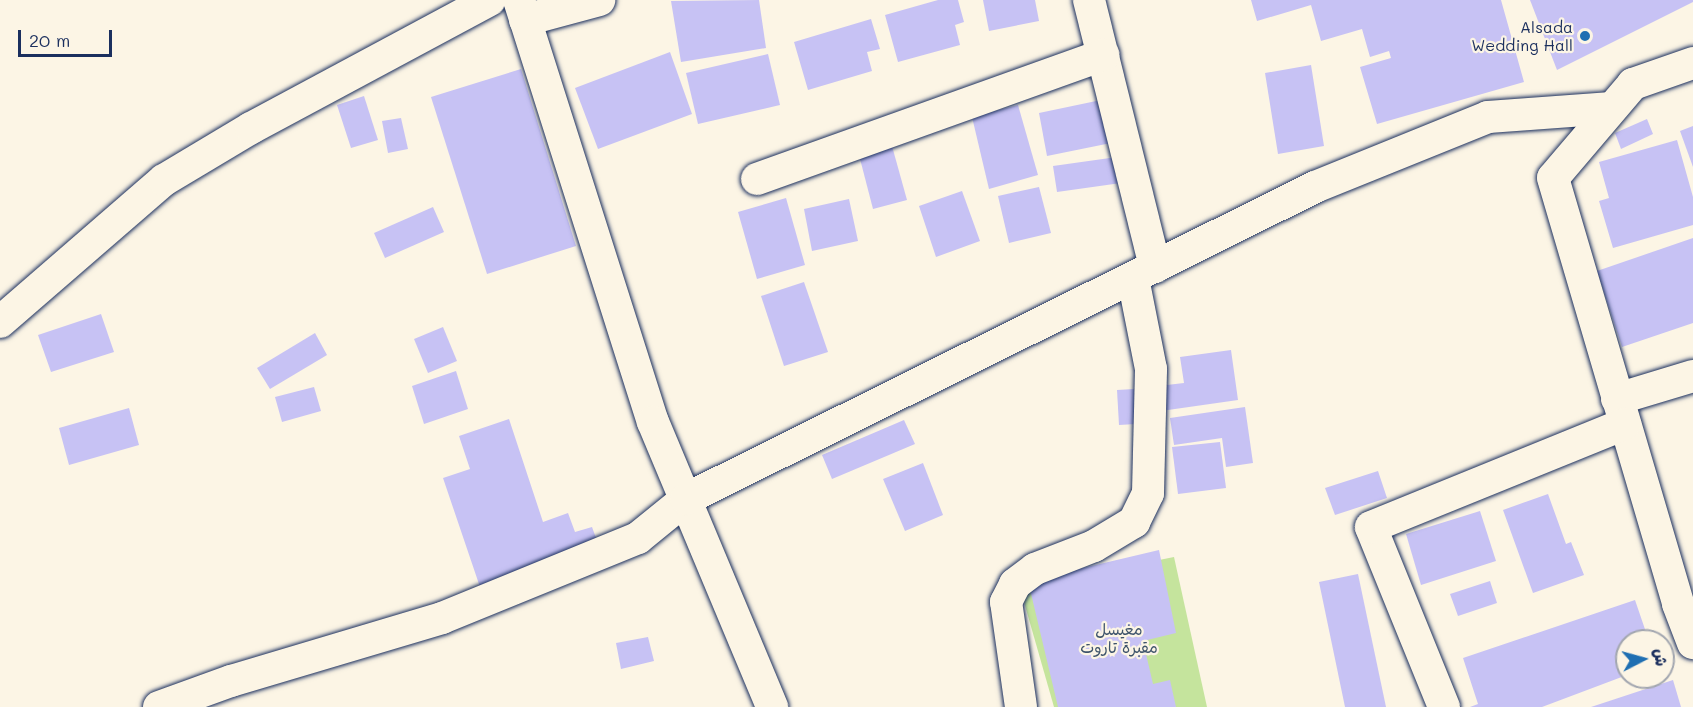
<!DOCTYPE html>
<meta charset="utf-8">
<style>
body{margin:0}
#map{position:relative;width:1693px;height:707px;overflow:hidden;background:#fcf5e5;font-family:Mali,"Playpen Sans Arabic",sans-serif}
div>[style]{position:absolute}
.green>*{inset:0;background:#c5e49d}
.building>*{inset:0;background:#c7c2f4}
.roads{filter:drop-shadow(0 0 2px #1b2f5e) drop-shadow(0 0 2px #1b2f5e)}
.street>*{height:32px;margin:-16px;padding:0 16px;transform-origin:16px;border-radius:16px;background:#fcf5e5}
.dots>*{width:16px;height:16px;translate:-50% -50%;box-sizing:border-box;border:3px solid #fcf5e5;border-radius:50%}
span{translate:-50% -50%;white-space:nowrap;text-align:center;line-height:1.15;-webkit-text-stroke:4.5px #fcf5e5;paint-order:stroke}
.poi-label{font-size:16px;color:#1b2f5e}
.right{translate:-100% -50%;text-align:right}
.park-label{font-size:16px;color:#3d536b}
.north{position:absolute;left:1615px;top:629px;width:60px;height:60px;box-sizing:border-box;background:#fcf5e5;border:2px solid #a2a6af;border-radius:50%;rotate:84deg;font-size:16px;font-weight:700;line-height:24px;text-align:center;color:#1b2f5e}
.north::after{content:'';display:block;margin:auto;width:21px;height:27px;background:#1f6fb2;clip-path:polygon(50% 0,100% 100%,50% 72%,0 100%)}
.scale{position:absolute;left:18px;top:30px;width:94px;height:27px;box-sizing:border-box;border:3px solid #1b2f5e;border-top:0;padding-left:8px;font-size:18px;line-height:21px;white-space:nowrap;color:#1b2f5e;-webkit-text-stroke:4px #fcf5e5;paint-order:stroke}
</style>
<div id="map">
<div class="green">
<div style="clip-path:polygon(1174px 557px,1207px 707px,1054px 707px,1020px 588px)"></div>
</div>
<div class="building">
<div style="clip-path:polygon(759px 0,766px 48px,681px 62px,671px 1px)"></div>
<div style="clip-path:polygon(938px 0,958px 0,964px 22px,955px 25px,960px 45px,898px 62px,885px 15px)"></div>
<div style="clip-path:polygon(983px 0,1035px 0,1039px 21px,989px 31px)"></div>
<div style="clip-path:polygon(1251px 0,1501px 0,1524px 82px,1377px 124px,1360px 67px,1391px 58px,1389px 51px,1370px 57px,1362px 29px,1321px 41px,1311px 5px,1257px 21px)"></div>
<div style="clip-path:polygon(1530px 0,1693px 0,1693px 2px,1557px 70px)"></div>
<div style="clip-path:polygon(871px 19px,880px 49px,867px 52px,872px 71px,808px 90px,794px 42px)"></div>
<div style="clip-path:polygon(670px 52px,692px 114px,598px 149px,575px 88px)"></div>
<div style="clip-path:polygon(768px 54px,780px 105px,698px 124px,686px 73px)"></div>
<div style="clip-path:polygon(1311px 65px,1324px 146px,1278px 154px,1265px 73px)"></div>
<div style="clip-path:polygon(521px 69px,576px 246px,487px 274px,431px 97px)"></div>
<div style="clip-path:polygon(364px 96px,378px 140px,351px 148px,337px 105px)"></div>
<div style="clip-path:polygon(1101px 100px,1111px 143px,1047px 156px,1039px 113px)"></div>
<div style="clip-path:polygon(1018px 105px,1038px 175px,989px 189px,972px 117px)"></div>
<div style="clip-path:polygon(401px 118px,408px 149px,388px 153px,382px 121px)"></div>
<div style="clip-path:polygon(1647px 119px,1653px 134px,1621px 149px,1615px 133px)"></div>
<div style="clip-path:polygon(1693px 126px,1693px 167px,1680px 131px)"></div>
<div style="clip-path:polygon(1677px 140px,1693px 197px,1693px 225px,1613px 248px,1599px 201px,1609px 198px,1599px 162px)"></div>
<div style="clip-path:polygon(892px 146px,907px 200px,873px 209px,859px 155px)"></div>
<div style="clip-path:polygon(1117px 157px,1121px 183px,1057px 192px,1053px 166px)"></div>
<div style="clip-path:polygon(1039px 187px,1051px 233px,1009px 243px,998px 196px)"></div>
<div style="clip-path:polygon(962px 191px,980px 241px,936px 257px,919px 206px)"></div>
<div style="clip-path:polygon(786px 198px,805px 265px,757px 279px,738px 212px)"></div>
<div style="clip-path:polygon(849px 199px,858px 241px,812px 251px,804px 209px)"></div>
<div style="clip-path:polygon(433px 207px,444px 232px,385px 258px,374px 233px)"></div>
<div style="clip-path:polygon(1693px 238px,1693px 323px,1622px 347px,1597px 271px)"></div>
<div style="clip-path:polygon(804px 282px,828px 352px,784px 366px,761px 296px)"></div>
<div style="clip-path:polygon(101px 314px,114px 352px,51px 372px,38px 335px)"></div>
<div style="clip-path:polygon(443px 327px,457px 361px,428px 373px,414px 339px)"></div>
<div style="clip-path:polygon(315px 333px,327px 355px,270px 389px,257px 368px)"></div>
<div style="clip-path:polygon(1231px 350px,1238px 400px,1161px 411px,1158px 386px,1184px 383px,1180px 357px)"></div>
<div style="clip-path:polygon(456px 371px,468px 409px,424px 424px,412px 386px)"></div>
<div style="clip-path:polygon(314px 387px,321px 411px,282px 422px,275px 397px)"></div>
<div style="clip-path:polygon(1134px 389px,1136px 424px,1119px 425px,1117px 390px)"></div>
<div style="clip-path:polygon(1245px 407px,1253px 463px,1226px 467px,1222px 438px,1174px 445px,1170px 418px)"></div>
<div style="clip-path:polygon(129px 408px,139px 445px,69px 465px,59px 428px)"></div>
<div style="clip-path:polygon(509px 419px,543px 522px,568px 513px,575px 532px,592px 527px,600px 549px,481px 590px,443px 478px,470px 469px,459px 436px)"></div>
<div style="clip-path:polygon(904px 420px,915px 444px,832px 479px,822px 455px)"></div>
<div style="clip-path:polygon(1220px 442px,1226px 488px,1178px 494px,1172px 447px)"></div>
<div style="clip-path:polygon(923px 463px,943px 515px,905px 531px,883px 479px)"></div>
<div style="clip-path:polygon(1378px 471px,1387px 498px,1335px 515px,1325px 488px)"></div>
<div style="clip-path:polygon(1548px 494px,1566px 544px,1571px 542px,1584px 575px,1533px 593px,1503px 510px)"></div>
<div style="clip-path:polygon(1480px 511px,1496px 561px,1421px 585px,1406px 534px)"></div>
<div style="clip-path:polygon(1159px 550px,1176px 633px,1143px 641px,1153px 684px,1170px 680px,1176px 707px,1058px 707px,1028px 581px)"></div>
<div style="clip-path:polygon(1358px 574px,1386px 707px,1345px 707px,1319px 582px)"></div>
<div style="clip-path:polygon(1490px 581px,1497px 603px,1458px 616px,1450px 594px)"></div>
<div style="clip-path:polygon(1635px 600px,1649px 641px,1627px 641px,1627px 675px,1542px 707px,1470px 707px,1478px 704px,1463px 658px)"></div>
<div style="clip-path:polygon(648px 637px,654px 661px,621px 669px,616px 643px)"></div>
<div style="clip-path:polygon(1673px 680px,1681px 707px,1591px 707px)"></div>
</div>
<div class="roads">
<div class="street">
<div style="left:519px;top:0;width:443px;rotate:72.4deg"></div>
<div style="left:653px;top:422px;width:309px;rotate:67.3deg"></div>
<div style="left:1089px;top:0;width:275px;rotate:76.1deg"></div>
<div style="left:525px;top:20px;width:77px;rotate:-15.1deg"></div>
<div style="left:1693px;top:63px;width:64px;rotate:160.7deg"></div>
<div style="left:1633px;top:84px;width:123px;rotate:130.4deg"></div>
<div style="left:1553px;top:178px;width:444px;rotate:73.6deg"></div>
<div style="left:1678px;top:604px;width:42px;rotate:69deg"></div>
<div style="left:757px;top:179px;width:368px;rotate:-19.7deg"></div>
<div style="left:0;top:322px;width:217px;rotate:-40.9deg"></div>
<div style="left:164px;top:180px;width:101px;rotate:-30.9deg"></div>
<div style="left:251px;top:128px;width:271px;rotate:-28.2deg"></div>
<div style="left:1617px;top:399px;width:79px;rotate:-16.8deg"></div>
<div style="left:159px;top:707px;width:77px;rotate:-19.9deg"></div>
<div style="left:231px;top:681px;width:220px;rotate:-16.6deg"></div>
<div style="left:442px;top:618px;width:212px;rotate:-22.2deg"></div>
<div style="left:638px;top:538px;width:62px;rotate:-39.1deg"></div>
<div style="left:686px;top:499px;width:702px;rotate:-26.38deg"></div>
<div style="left:1315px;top:187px;width:187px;rotate:-22deg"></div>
<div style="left:1488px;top:117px;width:124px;rotate:-4.2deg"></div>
<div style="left:1021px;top:707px;width:106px;rotate:-98.1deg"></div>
<div style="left:1006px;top:602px;width:20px;rotate:-63deg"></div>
<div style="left:1015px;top:584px;width:25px;rotate:-37deg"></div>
<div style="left:1035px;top:569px;width:63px;rotate:-21.3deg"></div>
<div style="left:1094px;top:546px;width:47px;rotate:-31deg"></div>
<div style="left:1134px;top:522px;width:32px;rotate:-64deg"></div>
<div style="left:1148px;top:493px;width:124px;rotate:-88.6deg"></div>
<div style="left:1151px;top:369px;width:93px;rotate:-101.2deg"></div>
<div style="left:1444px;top:707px;width:194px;rotate:-112.1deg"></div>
<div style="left:1371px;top:527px;width:274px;rotate:-22.1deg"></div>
</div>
</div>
<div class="dots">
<div style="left:1585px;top:36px;background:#1f6fb2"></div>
</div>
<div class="poi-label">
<span class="right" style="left:1573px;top:36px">Alsada<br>Wedding Hall</span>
</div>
<div class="park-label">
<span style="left:1119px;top:638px">مغيسل<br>مقبرة تاروت</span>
</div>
<div class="north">ش</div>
<div class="scale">20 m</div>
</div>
